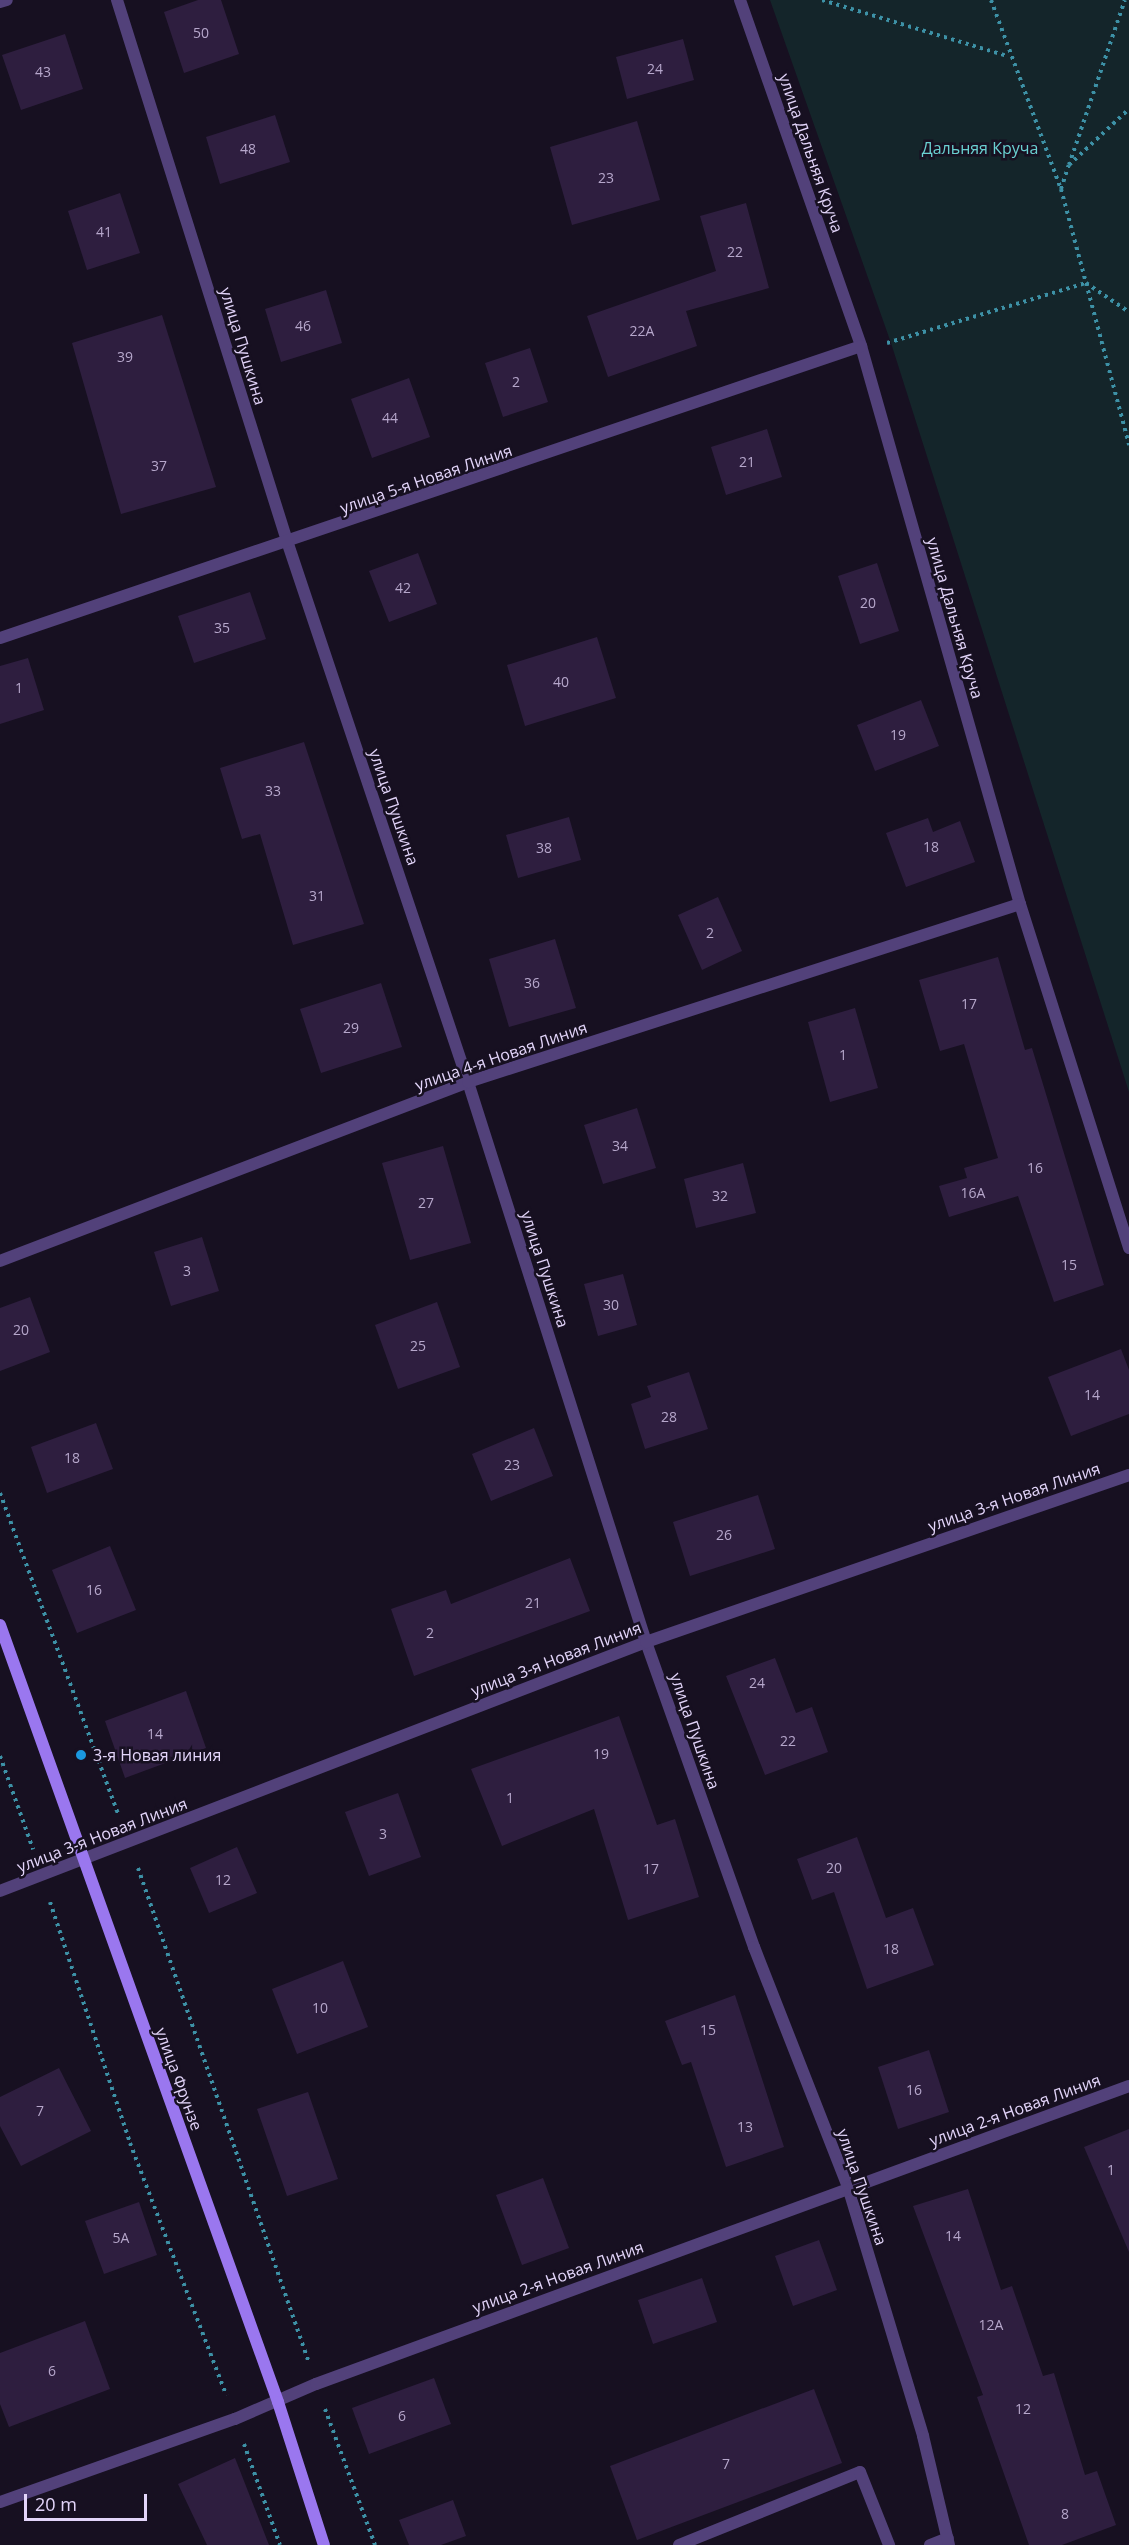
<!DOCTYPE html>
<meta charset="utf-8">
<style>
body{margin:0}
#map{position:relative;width:1129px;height:2545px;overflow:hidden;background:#171021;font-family:"Open Sans",sans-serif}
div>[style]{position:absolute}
.green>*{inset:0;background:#14252a}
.building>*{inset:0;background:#2e1e3f}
.path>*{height:4px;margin-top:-2px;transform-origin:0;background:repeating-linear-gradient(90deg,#3d91a6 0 3px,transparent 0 7.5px)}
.service>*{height:12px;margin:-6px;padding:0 6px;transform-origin:6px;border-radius:6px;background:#52417a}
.minor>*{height:12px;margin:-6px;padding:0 6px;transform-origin:6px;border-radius:6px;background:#52417a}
.secondary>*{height:12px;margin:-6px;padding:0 6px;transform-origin:6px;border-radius:6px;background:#9a77ef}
.dots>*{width:16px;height:16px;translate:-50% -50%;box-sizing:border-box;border:3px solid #171021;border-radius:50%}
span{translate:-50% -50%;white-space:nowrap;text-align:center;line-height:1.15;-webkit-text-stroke:5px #171021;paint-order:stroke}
.number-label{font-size:14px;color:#b6a7cb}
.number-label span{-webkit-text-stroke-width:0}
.park-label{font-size:16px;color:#6ad0d1}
.street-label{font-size:16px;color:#e3d5fa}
.poi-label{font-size:16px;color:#e3d5fa}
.left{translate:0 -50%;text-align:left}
.scale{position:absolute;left:24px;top:2494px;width:123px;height:27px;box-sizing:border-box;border:3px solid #e3d5fa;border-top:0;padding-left:8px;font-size:18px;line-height:21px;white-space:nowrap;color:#e3d5fa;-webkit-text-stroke:4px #171021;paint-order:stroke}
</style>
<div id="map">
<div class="green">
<div style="clip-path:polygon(770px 0,1129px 0,1129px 1092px,891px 343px)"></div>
</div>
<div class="building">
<div style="clip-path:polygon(198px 0,221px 0,239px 54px,184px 73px,164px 12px)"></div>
<div style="clip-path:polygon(65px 34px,83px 89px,21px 110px,2px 55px)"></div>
<div style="clip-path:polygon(683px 39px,694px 80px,627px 99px,616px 57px)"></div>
<div style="clip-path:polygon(275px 115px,290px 162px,220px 184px,206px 137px)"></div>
<div style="clip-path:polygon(637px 121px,660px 200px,572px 225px,550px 147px)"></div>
<div style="clip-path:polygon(120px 193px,140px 253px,87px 270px,68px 211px)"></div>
<div style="clip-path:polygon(746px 203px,769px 288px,686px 311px,697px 346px,608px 377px,587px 316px,716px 271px,700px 216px)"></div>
<div style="clip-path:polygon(326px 290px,342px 343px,281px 362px,265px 309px)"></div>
<div style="clip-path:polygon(162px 315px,216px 487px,121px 514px,72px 343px)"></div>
<div style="clip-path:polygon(530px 348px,548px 402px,503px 417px,485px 363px)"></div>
<div style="clip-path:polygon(409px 378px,430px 437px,372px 458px,351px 399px)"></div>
<div style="clip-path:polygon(767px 429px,782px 477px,726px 495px,711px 447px)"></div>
<div style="clip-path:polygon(418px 553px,437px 604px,389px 622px,369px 571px)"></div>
<div style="clip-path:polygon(877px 563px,899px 631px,860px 644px,838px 576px)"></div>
<div style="clip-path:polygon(250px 592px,266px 639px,194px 663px,178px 616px)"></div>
<div style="clip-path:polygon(597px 637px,616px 698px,525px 726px,507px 665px)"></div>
<div style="clip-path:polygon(28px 658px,44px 710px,0 724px,0 666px)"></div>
<div style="clip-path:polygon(921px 700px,939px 746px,875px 771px,857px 725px)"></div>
<div style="clip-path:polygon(304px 742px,364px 924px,293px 945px,260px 834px,242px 839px,220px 768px)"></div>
<div style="clip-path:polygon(569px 817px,581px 860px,518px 878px,506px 835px)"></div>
<div style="clip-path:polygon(928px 818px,933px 832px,960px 821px,975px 862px,906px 887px,886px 833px)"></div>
<div style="clip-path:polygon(718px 897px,742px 951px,702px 970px,678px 915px)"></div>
<div style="clip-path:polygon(555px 939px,576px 1008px,509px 1027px,489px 959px)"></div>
<div style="clip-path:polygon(998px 957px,1025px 1050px,1032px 1048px,1104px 1285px,1054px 1302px,1018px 1196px,949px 1217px,939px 1186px,967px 1178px,964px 1168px,998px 1158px,964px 1044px,940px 1051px,919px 980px)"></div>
<div style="clip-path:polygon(381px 983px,402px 1047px,321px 1073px,300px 1009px)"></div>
<div style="clip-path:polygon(855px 1008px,878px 1088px,830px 1102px,808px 1022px)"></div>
<div style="clip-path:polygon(637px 1108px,656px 1168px,603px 1184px,584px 1125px)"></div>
<div style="clip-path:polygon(443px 1146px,471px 1243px,410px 1260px,382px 1163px)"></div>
<div style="clip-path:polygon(743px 1163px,756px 1213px,696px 1228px,684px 1179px)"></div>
<div style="clip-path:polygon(202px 1237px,219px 1291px,171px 1306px,154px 1252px)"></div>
<div style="clip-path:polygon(623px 1274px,637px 1325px,598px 1336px,584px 1284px)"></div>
<div style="clip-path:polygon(30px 1297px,50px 1352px,0 1371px,0 1308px)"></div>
<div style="clip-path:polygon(437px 1302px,460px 1367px,398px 1389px,375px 1325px)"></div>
<div style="clip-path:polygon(1121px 1349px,1129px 1370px,1129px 1414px,1071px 1436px,1048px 1377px)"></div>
<div style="clip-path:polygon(689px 1372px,708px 1429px,645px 1449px,631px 1404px,651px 1397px,647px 1386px)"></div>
<div style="clip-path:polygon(96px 1423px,113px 1469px,47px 1493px,31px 1447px)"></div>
<div style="clip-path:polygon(534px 1428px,553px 1476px,491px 1501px,472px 1454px)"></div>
<div style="clip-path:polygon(758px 1495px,775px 1549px,690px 1576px,673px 1522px)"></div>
<div style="clip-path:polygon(110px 1546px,136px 1610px,77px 1633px,52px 1570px)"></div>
<div style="clip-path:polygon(570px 1558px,590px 1611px,414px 1676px,391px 1609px,446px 1590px,451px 1604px)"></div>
<div style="clip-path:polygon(775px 1658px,796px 1713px,812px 1707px,828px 1752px,765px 1775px,726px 1676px)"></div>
<div style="clip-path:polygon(186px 1691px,206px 1748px,125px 1778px,105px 1721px)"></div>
<div style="clip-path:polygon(619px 1716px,657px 1825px,675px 1819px,699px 1897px,628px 1920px,594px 1809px,502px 1846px,471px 1769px)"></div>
<div style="clip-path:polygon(398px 1793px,421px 1857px,369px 1876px,345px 1812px)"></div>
<div style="clip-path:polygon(857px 1837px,886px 1918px,913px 1908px,934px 1965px,867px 1989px,834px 1892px,812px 1900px,797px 1859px)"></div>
<div style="clip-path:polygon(237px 1847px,257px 1893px,209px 1913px,190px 1868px)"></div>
<div style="clip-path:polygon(343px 1961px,368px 2027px,297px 2054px,272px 1989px)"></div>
<div style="clip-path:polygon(735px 1995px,784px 2147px,726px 2167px,691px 2062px,682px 2065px,665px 2021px)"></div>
<div style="clip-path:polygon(929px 2050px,949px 2112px,898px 2129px,878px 2067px)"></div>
<div style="clip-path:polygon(59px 2068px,91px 2131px,21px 2166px,0 2126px,0 2097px)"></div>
<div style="clip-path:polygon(308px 2092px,338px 2179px,287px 2196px,257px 2109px)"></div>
<div style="clip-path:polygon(1129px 2129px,1129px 2252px,1084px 2147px)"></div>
<div style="clip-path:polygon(543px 2178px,569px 2248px,522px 2265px,496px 2195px)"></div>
<div style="clip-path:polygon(968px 2189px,1001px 2290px,1012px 2286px,1043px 2376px,1054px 2373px,1085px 2475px,1097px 2471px,1116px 2525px,1062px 2545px,1029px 2545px,977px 2397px,983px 2395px,913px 2206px)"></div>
<div style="clip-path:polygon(139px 2202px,157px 2255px,104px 2274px,85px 2221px)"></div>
<div style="clip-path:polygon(819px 2240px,837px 2290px,793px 2306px,775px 2256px)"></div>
<div style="clip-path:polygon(702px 2278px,717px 2322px,653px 2344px,638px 2300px)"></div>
<div style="clip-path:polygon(85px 2321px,110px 2389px,9px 2427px,0 2404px,0 2353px)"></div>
<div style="clip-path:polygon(434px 2378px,451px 2424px,369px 2454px,352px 2408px)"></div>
<div style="clip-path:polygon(814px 2389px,842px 2463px,637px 2540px,610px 2466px)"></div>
<div style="clip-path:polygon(235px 2458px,269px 2545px,207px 2545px,178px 2484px)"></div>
<div style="clip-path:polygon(453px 2500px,466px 2536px,441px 2545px,409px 2545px,399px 2520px)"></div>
</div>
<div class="path">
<div style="left:822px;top:0;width:194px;rotate:16.8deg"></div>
<div style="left:991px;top:0;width:202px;rotate:69.7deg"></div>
<div style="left:1061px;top:189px;width:265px;rotate:75.1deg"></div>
<div style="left:1069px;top:165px;width:174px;rotate:-71.3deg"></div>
<div style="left:1061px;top:189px;width:25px;rotate:-72deg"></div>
<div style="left:1069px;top:165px;width:82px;rotate:-43deg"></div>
<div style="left:887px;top:343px;width:208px;rotate:-16.8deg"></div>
<div style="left:1086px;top:283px;width:52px;rotate:34deg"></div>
<div style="left:0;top:1493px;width:344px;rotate:69.8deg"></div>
<div style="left:0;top:1756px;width:99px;rotate:70.5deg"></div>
<div style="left:138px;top:1868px;width:521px;rotate:70.94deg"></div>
<div style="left:50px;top:1902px;width:254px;rotate:71.6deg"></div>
<div style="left:130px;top:2143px;width:270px;rotate:69.1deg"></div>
<div style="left:325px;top:2409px;width:145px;rotate:69.8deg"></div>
<div style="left:244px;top:2444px;width:107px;rotate:70.4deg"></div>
</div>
<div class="service">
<div style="left:679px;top:2545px;width:195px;rotate:-22deg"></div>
<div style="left:860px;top:2472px;width:79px;rotate:68.3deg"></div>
<div style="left:930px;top:2545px;width:19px;rotate:-21deg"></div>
</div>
<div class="minor">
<div style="left:117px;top:0;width:570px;rotate:72.55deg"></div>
<div style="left:288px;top:544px;width:567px;rotate:71.5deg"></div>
<div style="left:468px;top:1082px;width:588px;rotate:72.37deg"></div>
<div style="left:646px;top:1642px;width:324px;rotate:70.5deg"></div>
<div style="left:754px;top:1947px;width:258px;rotate:68.6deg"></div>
<div style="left:848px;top:2187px;width:260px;rotate:73.2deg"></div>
<div style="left:923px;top:2436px;width:112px;rotate:76.6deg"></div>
<div style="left:740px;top:0;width:367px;rotate:70.7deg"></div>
<div style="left:861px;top:346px;width:580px;rotate:74.1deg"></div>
<div style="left:1020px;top:904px;width:361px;rotate:72.4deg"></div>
<div style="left:0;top:2px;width:7px;rotate:-16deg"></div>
<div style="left:0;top:638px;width:909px;rotate:-18.73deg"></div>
<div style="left:0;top:1261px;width:501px;rotate:-20.93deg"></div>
<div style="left:468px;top:1082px;width:580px;rotate:-17.87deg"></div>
<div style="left:0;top:1891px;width:692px;rotate:-21.08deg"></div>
<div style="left:646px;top:1642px;width:511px;rotate:-19.07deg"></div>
<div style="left:0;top:2502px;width:249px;rotate:-19.5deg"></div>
<div style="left:235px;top:2419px;width:88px;rotate:-23.4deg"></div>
<div style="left:316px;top:2384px;width:866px;rotate:-20.13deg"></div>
</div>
<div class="secondary">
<div style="left:0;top:1625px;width:825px;rotate:70.31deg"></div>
<div style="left:278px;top:2402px;width:150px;rotate:72.2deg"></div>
</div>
<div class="dots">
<div style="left:81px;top:1755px;background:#1b98e0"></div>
</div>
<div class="number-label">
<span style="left:201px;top:33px">50</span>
<span style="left:655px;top:69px">24</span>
<span style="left:43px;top:72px">43</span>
<span style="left:248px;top:149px">48</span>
<span style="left:606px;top:178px">23</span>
<span style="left:104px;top:232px">41</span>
<span style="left:735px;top:252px">22</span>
<span style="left:303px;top:326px">46</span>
<span style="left:642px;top:331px">22А</span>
<span style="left:125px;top:357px">39</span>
<span style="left:516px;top:382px">2</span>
<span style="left:390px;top:418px">44</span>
<span style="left:747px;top:462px">21</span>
<span style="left:159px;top:466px">37</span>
<span style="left:403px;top:588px">42</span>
<span style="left:868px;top:603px">20</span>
<span style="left:222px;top:628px">35</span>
<span style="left:561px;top:682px">40</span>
<span style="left:19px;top:688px">1</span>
<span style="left:898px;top:735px">19</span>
<span style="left:273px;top:791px">33</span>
<span style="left:931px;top:847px">18</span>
<span style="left:544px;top:848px">38</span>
<span style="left:317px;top:896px">31</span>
<span style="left:710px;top:933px">2</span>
<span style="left:532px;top:983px">36</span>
<span style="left:969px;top:1004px">17</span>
<span style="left:351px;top:1028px">29</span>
<span style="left:843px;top:1055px">1</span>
<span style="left:620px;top:1146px">34</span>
<span style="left:1035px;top:1168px">16</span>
<span style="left:973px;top:1193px">16А</span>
<span style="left:720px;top:1196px">32</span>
<span style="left:426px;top:1203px">27</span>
<span style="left:1069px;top:1265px">15</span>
<span style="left:187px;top:1271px">3</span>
<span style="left:611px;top:1305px">30</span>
<span style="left:21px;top:1330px">20</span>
<span style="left:418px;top:1346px">25</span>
<span style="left:1092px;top:1395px">14</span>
<span style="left:669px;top:1417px">28</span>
<span style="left:72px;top:1458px">18</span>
<span style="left:512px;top:1465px">23</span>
<span style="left:724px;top:1535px">26</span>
<span style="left:94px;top:1590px">16</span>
<span style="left:533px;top:1603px">21</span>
<span style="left:430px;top:1633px">2</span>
<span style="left:757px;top:1683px">24</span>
<span style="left:155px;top:1734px">14</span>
<span style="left:788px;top:1741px">22</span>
<span style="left:601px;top:1754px">19</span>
<span style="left:510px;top:1798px">1</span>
<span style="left:383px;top:1834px">3</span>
<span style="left:834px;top:1868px">20</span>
<span style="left:651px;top:1869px">17</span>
<span style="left:223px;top:1880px">12</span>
<span style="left:891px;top:1949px">18</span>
<span style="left:320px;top:2008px">10</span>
<span style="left:708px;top:2030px">15</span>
<span style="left:914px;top:2090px">16</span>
<span style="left:40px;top:2111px">7</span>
<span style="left:745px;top:2127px">13</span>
<span style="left:1111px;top:2170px">1</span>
<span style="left:953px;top:2236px">14</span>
<span style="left:121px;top:2238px">5А</span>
<span style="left:991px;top:2325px">12А</span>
<span style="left:52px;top:2371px">6</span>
<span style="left:1023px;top:2409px">12</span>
<span style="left:402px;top:2416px">6</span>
<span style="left:726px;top:2464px">7</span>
<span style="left:1065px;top:2514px">8</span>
</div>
<div class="park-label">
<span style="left:980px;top:148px">Дальняя Круча</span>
</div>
<div class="street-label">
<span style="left:811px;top:153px;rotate:71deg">улица Дальняя Круча</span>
<span style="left:243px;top:346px;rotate:73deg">улица Пушкина</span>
<span style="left:426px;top:479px;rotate:-19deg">улица 5-я Новая Линия</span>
<span style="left:955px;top:618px;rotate:74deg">улица Дальняя Круча</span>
<span style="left:394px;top:807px;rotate:71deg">улица Пушкина</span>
<span style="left:501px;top:1056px;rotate:-19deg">улица 4-я Новая Линия</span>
<span style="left:545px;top:1269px;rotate:72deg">улица Пушкина</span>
<span style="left:1014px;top:1497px;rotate:-19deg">улица 3-я Новая Линия</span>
<span style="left:556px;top:1659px;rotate:-21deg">улица 3-я Новая Линия</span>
<span style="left:695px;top:1731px;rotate:71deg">улица Пушкина</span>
<span style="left:102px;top:1835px;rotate:-21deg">улица 3-я Новая Линия</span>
<span style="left:179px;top:2079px;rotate:70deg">улица Фрунзе</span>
<span style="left:1015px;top:2110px;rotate:-20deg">улица 2-я Новая Линия</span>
<span style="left:862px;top:2187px;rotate:71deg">улица Пушкина</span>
<span style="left:558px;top:2277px;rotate:-20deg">улица 2-я Новая Линия</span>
</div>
<div class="poi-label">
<span class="left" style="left:93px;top:1755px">3-я Новая линия</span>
</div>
<div class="scale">20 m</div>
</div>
